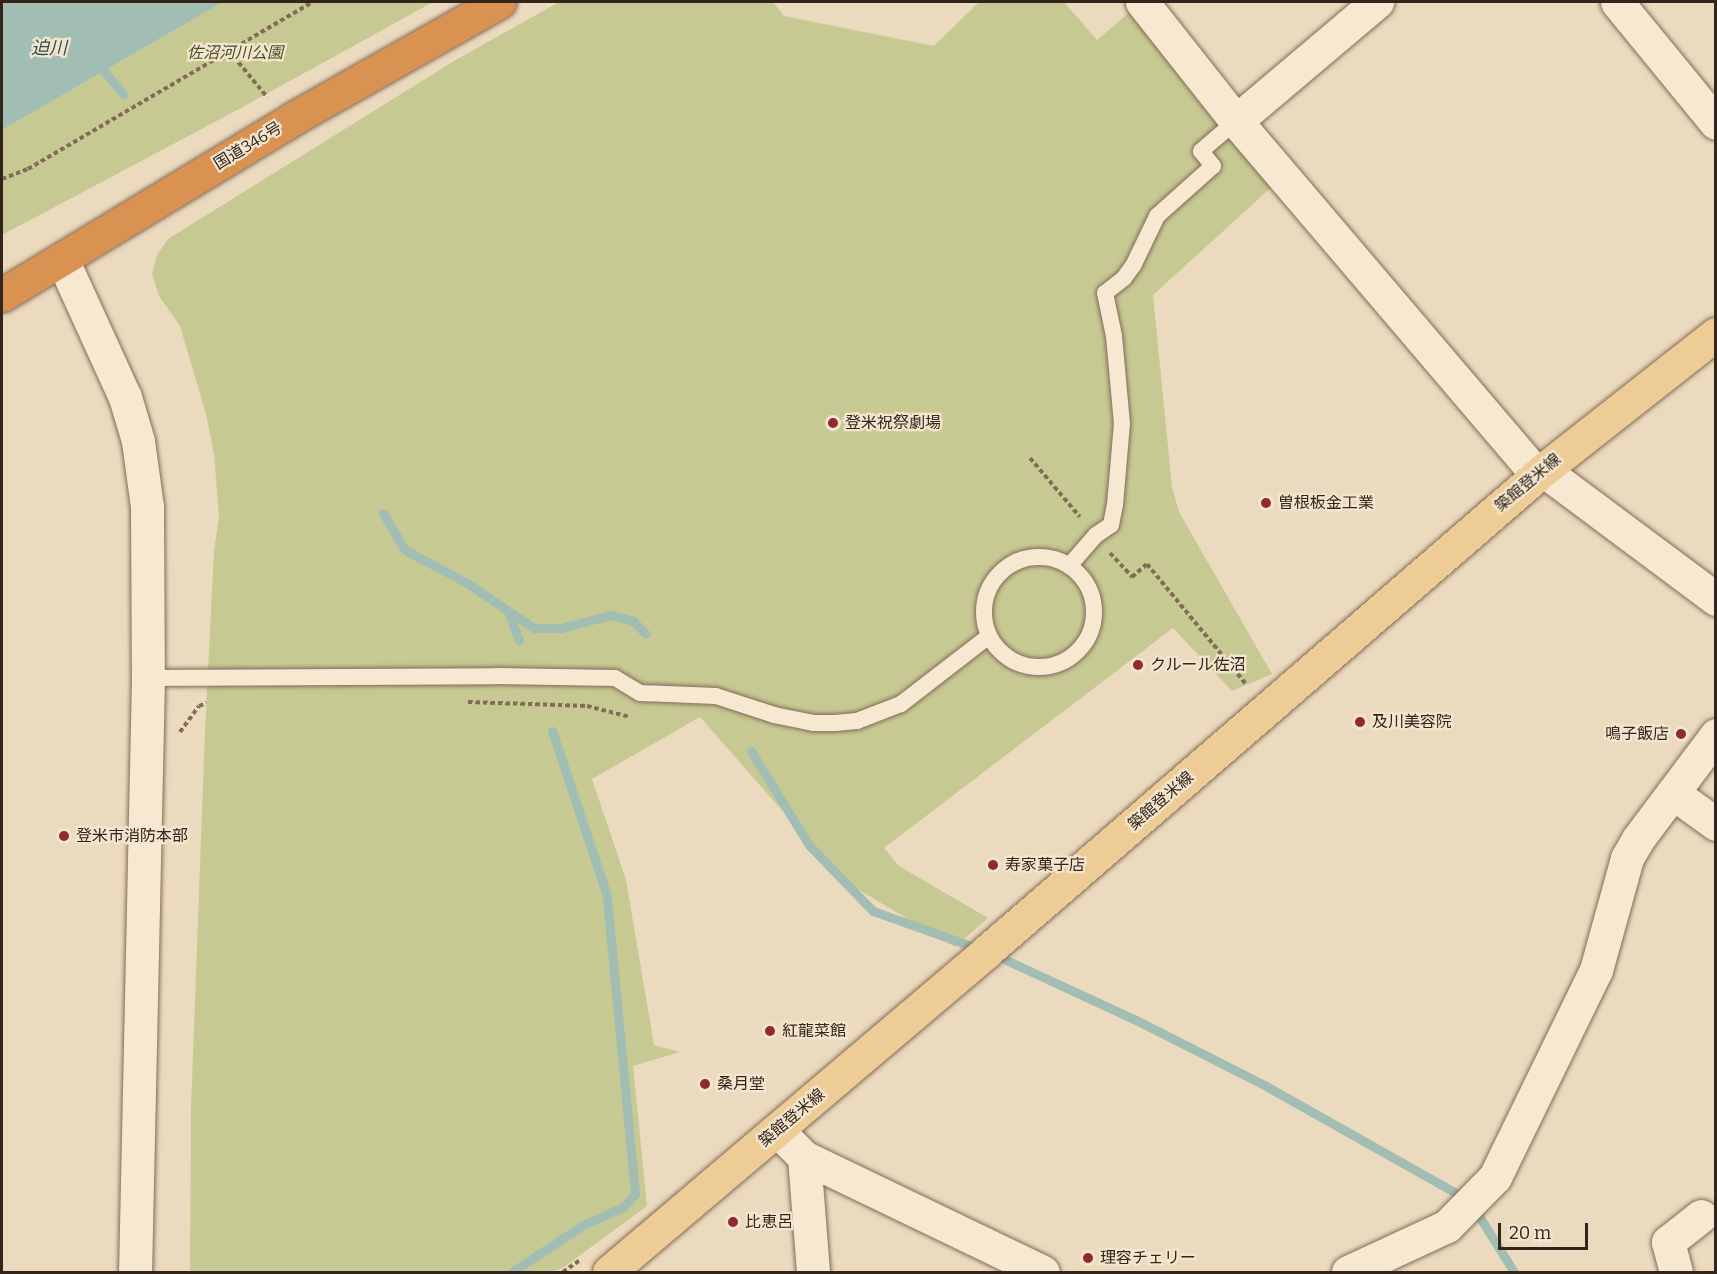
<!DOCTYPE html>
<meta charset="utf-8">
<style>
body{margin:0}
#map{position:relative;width:1717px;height:1274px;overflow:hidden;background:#ebdabe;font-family:Bitter,"Noto Sans JP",serif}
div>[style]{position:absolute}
.green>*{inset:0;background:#c7c993}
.water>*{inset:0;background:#a2bdb3}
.stream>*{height:9px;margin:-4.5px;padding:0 4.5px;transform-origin:4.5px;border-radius:4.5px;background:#a2bdb3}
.path>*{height:4px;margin-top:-2px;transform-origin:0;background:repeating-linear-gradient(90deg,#836b58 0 4.5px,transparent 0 7.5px)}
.roads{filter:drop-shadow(0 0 2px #836b58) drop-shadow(0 0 2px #836b58)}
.lane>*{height:16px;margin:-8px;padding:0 8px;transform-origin:8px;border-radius:8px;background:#f7e9d1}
.lane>.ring{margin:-8px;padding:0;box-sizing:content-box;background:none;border:16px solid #f7e9d1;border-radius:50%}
.street>*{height:33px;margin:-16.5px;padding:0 16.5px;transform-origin:16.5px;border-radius:16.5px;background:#f7e9d1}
.secondary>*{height:33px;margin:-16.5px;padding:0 16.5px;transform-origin:16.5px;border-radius:16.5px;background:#f7e9d1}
.primary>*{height:33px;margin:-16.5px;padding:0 16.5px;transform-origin:16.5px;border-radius:16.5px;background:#eecc96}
.highway>*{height:33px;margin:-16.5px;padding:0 16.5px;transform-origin:16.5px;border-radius:16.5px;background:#d99251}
.dots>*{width:16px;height:16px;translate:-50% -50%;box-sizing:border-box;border:3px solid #f3e5ce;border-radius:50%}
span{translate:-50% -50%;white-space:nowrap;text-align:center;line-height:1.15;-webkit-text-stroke:4.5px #f3e5ce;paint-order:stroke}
.park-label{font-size:16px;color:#474f23;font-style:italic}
.street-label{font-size:16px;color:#33251c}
.poi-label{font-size:16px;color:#33251c}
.left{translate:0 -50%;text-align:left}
.right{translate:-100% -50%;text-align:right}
.water-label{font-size:18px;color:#2c524d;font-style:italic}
.frame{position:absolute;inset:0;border:3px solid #33251c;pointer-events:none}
.scale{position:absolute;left:1498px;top:1223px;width:90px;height:27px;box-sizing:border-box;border:3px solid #33251c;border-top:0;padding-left:8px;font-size:18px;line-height:21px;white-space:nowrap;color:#33251c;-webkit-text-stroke:4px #f3e5ce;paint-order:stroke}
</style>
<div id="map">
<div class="green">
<div style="clip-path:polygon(223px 2px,433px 2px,241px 108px,2px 235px,2px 130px)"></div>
<div style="clip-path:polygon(559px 2px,773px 2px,784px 16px,934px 46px,979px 2px,1064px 2px,1097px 40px,1139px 4px,1286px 174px,1153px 295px,1172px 487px,1179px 512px,1272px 674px,1232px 691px,1173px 628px,884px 848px,899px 866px,988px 918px,955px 947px,844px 881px,700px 717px,592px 779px,626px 880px,654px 1045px,680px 1052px,633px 1066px,647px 1206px,564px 1267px,552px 1272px,190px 1272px,191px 1109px,205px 731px,214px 551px,219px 516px,214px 454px,206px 414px,180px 326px,159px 296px,152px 274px,157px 255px,168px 239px,454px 61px)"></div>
</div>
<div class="water">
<div style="clip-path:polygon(2px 2px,223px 2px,2px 130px)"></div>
</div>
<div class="stream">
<div style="left:96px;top:61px;width:43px;rotate:50.7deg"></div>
<div style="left:383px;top:513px;width:43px;rotate:59.3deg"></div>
<div style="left:405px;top:550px;width:70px;rotate:28deg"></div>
<div style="left:467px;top:583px;width:81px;rotate:33.9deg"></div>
<div style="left:534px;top:628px;width:27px"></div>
<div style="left:561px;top:628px;width:52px;rotate:-14.6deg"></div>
<div style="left:611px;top:615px;width:23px;rotate:15deg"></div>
<div style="left:633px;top:621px;width:18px;rotate:45deg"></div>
<div style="left:509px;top:613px;width:29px;rotate:70deg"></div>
<div style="left:751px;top:751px;width:110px;rotate:58.3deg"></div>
<div style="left:809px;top:845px;width:92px;rotate:45.9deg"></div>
<div style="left:873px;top:911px;width:114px;rotate:19.6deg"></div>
<div style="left:993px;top:954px;width:157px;rotate:24.8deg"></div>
<div style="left:1136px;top:1020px;width:146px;rotate:26.9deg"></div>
<div style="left:1266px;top:1086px;width:228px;rotate:29.4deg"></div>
<div style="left:1474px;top:1208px;width:75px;rotate:58deg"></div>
<div style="left:512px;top:1272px;width:85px;rotate:-33.5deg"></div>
<div style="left:583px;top:1225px;width:44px;rotate:-24.2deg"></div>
<div style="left:623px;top:1207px;width:18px;rotate:-47deg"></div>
<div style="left:635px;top:1194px;width:299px;rotate:-95.4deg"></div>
<div style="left:607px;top:896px;width:174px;rotate:-108.4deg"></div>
</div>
<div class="path">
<div style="left:229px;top:51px;width:60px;rotate:50.4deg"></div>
<div style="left:2px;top:179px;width:28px;rotate:-21deg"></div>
<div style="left:28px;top:169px;width:330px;rotate:-30.4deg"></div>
<div style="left:1030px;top:458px;width:77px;rotate:49.7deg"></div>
<div style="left:1110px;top:553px;width:33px;rotate:47deg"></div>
<div style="left:1132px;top:577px;width:20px;rotate:-41deg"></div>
<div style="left:1147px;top:564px;width:156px;rotate:50.5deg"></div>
<div style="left:468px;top:702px;width:119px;rotate:1.9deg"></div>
<div style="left:587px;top:706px;width:44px;rotate:14.3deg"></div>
<div style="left:180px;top:732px;width:32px;rotate:-54deg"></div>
<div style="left:199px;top:706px;width:8px;rotate:-23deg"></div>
<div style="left:563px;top:1272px;width:21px;rotate:-35deg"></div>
</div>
<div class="roads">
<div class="lane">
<div class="ring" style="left:984px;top:557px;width:94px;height:94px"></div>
<div style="left:1069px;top:566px;width:41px;rotate:-48.9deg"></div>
<div style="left:1096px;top:535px;width:18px;rotate:-34deg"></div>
<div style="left:1111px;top:525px;width:20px;rotate:-79deg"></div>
<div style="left:1115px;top:505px;width:81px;rotate:-85.1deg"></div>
<div style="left:1122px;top:424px;width:88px;rotate:-95.2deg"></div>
<div style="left:1114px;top:336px;width:44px;rotate:-101.8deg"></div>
<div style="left:1105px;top:293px;width:24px;rotate:-38deg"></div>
<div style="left:1124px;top:278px;width:17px;rotate:-54deg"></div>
<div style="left:1134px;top:264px;width:53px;rotate:-64.4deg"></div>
<div style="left:1157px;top:216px;width:75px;rotate:-41.8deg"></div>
<div style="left:1213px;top:166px;width:19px;rotate:-129deg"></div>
<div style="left:1201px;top:151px;width:46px;rotate:-40.6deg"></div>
<div style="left:148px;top:678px;width:349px;rotate:-0.3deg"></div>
<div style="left:497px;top:676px;width:118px;rotate:1deg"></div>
<div style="left:615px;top:678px;width:29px;rotate:31deg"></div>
<div style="left:640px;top:693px;width:76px;rotate:2.3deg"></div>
<div style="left:716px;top:696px;width:61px;rotate:18.1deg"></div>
<div style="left:774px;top:715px;width:41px;rotate:11.3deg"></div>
<div style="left:814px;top:723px;width:21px"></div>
<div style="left:835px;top:723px;width:22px;rotate:-5deg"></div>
<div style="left:857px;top:721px;width:47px;rotate:-21.1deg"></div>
<div style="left:901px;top:704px;width:111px;rotate:-37.7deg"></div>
</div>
<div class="street">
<div style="left:1142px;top:2px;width:152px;rotate:51.7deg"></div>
<div style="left:1236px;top:121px;width:465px;rotate:49.6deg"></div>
<div style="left:1617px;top:2px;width:156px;rotate:50.7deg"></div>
<div style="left:1543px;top:470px;width:216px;rotate:36.7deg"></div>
<div style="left:1673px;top:793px;width:53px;rotate:35.8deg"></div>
<div style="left:777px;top:1130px;width:38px;rotate:45deg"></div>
<div style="left:804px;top:1157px;width:265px;rotate:25.7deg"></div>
<div style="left:804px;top:1157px;width:115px;rotate:85.5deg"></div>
<div style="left:1348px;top:1272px;width:109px;rotate:-24.9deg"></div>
<div style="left:1447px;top:1226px;width:69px;rotate:-45.6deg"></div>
<div style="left:1495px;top:1177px;width:230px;rotate:-64deg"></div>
<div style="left:1596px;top:970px;width:116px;rotate:-74.5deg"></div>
<div style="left:1627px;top:858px;width:22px;rotate:-60deg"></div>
<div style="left:1638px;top:839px;width:130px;rotate:-53.1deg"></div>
<div style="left:1676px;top:1272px;width:31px;rotate:-105deg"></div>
<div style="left:1668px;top:1242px;width:42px;rotate:-38.2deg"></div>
</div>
<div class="secondary">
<div style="left:1236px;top:121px;width:185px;rotate:-40.2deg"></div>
<div style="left:62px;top:259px;width:152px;rotate:65.5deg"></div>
<div style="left:125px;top:397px;width:46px;rotate:73.5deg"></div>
<div style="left:138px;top:441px;width:67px;rotate:82.2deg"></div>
<div style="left:147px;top:507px;width:171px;rotate:89.7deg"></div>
<div style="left:148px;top:678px;width:594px;rotate:91.25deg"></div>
</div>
<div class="primary">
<div style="left:609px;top:1272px;width:496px;rotate:-40.3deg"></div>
<div style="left:987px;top:951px;width:735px;rotate:-40.86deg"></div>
<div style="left:1543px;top:470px;width:220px;rotate:-38.2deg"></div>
</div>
<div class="highway">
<div style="left:2px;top:295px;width:341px;rotate:-31.2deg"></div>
<div style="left:294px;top:118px;width:236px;rotate:-29.5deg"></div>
</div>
</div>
<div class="dots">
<div style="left:833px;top:423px;background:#8f2a33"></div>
<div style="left:1266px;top:503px;background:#8f2a33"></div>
<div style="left:1138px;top:665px;background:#8f2a33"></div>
<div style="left:1360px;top:722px;background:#8f2a33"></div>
<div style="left:1681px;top:734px;background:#8f2a33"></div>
<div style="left:64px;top:836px;background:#8f2a33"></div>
<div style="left:993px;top:865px;background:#8f2a33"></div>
<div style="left:770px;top:1031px;background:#8f2a33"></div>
<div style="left:705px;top:1084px;background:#8f2a33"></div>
<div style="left:733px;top:1222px;background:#8f2a33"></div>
<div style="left:1088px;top:1258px;background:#8f2a33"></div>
</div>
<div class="park-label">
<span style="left:235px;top:53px">佐沼河川公園</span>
</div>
<div class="street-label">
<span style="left:248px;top:146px;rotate:-31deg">国道346号</span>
<span style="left:1528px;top:483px;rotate:-40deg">築館登米線</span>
<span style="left:1161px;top:801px;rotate:-41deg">築館登米線</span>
<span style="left:792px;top:1118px;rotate:-40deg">築館登米線</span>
</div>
<div class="poi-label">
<span class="left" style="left:845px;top:423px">登米祝祭劇場</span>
<span class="left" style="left:1278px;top:503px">曽根板金工業</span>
<span class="left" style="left:1150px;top:665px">クルール佐沼</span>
<span class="left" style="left:1372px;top:722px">及川美容院</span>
<span class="right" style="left:1669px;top:734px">鳴子飯店</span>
<span class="left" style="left:76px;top:836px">登米市消防本部</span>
<span class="left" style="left:1005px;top:865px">寿家菓子店</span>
<span class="left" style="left:782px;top:1031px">紅龍菜館</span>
<span class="left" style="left:717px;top:1084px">桑月堂</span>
<span class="left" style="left:745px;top:1222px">比恵呂</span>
<span class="left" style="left:1100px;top:1258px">理容チェリー</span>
</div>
<div class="water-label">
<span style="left:49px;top:48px">迫川</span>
</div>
<div class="frame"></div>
<div class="scale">20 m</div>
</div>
